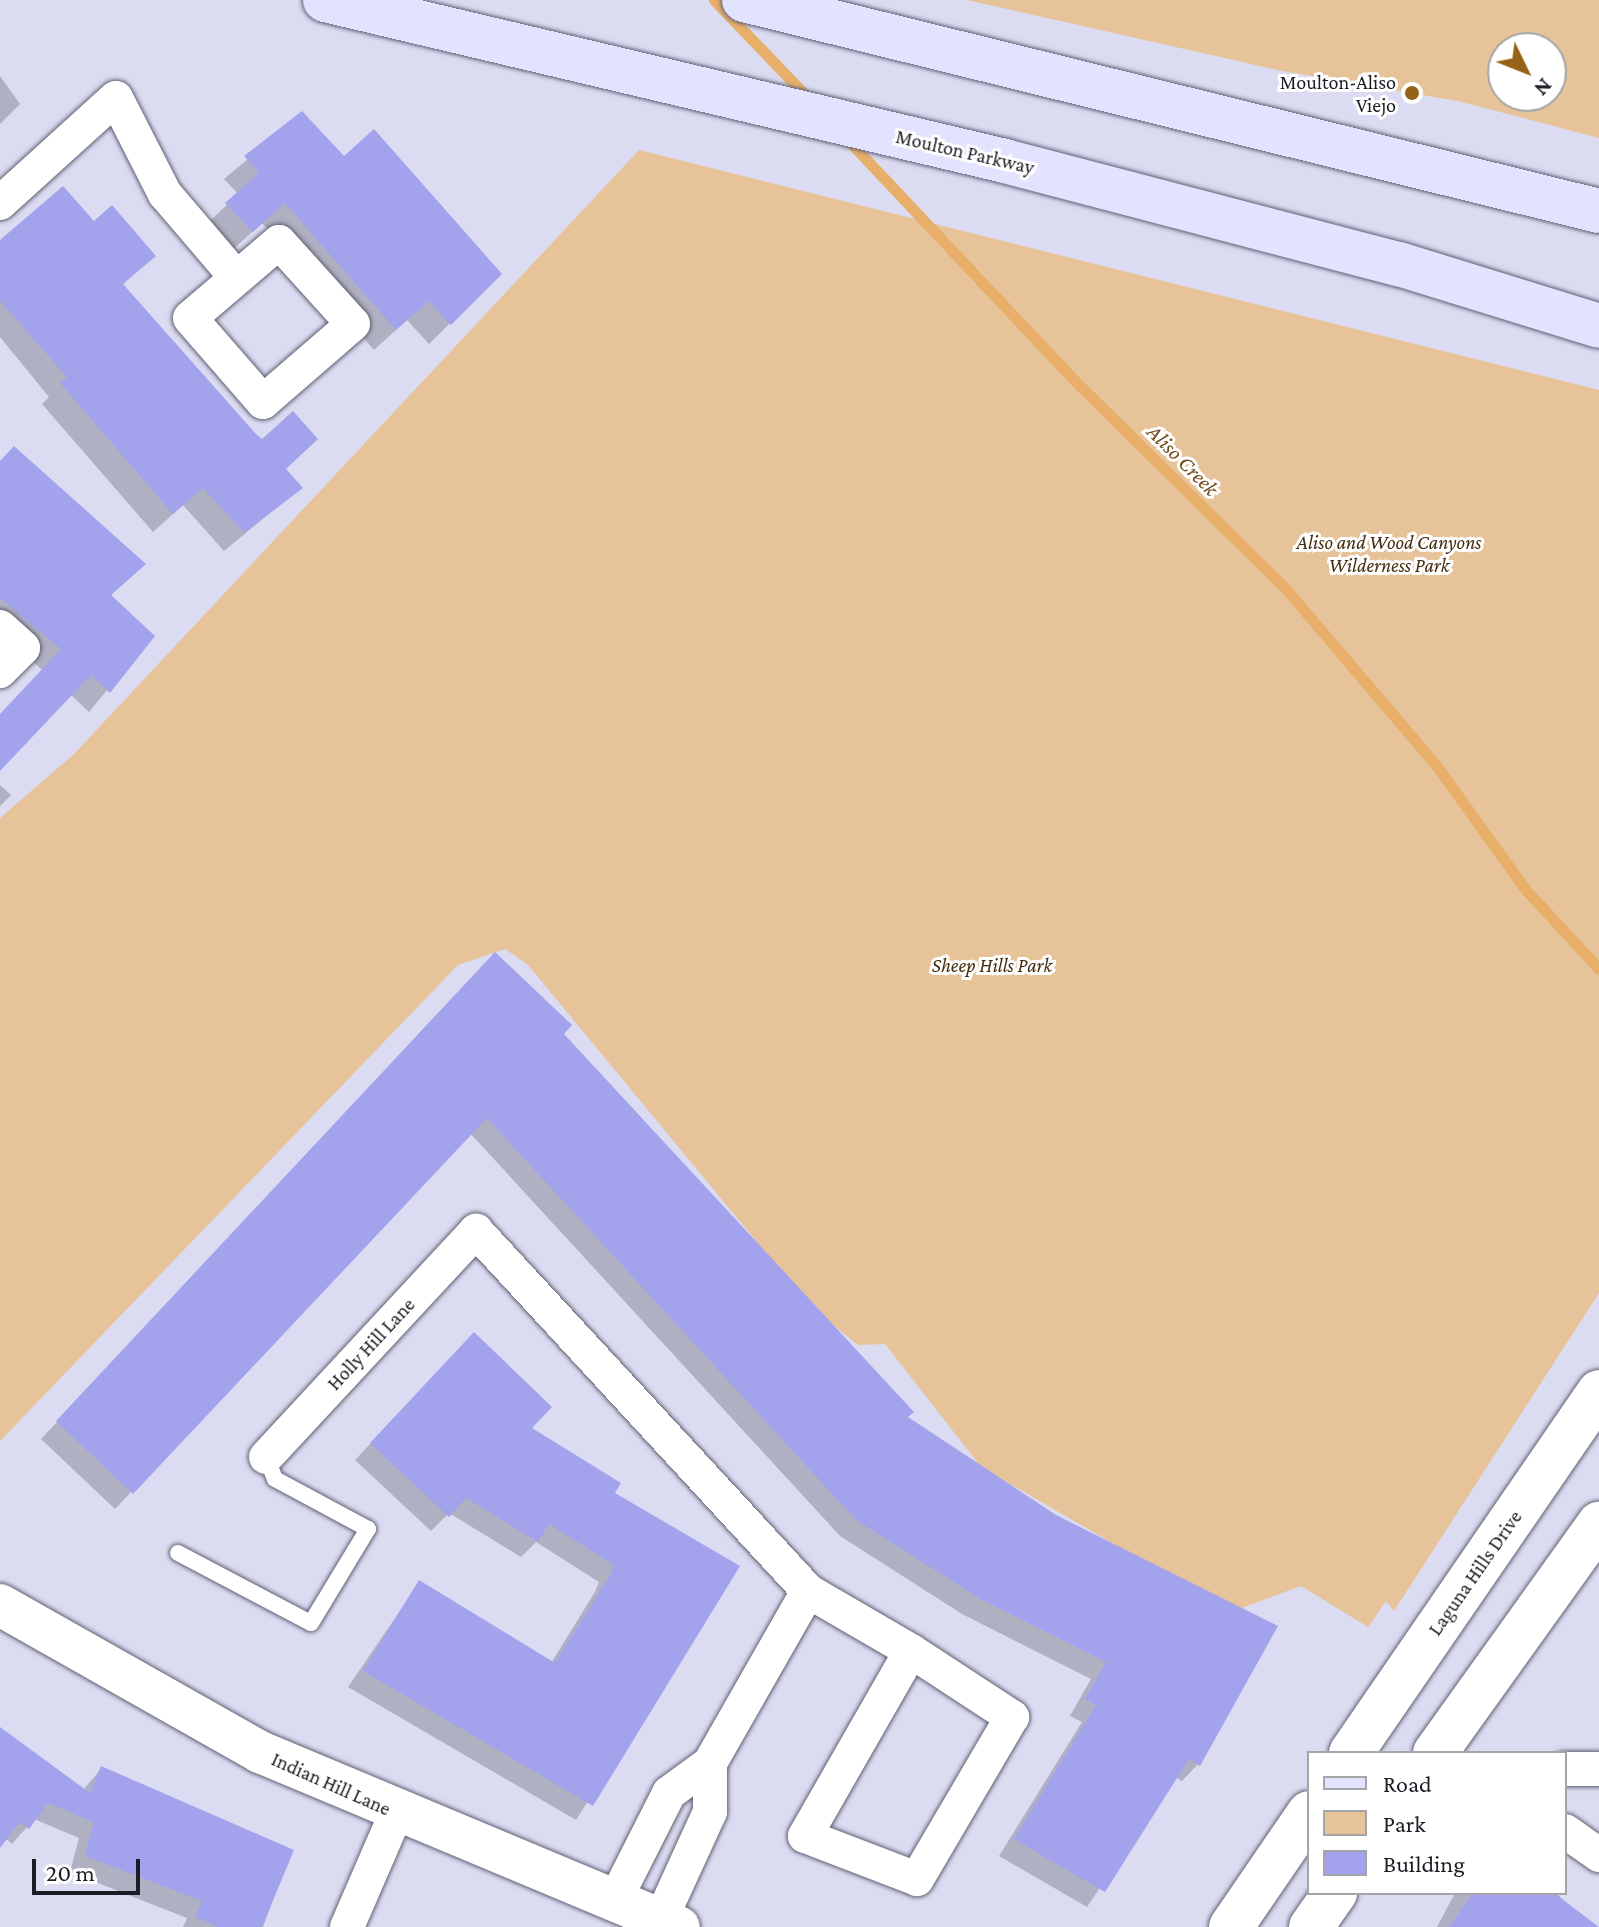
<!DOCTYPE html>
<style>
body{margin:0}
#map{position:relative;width:1599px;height:1927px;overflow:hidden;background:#dbdcf2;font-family:"Crimson Pro",serif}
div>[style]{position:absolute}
.green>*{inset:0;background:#e7c39a}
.shadow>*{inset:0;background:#0003}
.stream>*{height:11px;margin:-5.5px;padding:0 5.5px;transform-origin:5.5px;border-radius:5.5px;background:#e8af6b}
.building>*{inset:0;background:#a3a2ed}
.roads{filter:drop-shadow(0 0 2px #606173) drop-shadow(0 0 2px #606173)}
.service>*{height:16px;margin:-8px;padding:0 8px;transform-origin:8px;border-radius:8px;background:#fff}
.minor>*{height:34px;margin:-17px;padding:0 17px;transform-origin:17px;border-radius:17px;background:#fff}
.tertiary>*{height:42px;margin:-21px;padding:0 21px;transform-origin:21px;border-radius:21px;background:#fff}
.secondary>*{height:44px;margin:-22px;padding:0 22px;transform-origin:22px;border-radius:22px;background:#fff}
.primary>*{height:44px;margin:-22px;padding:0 22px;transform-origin:22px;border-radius:22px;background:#e2e3ff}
.dots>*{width:22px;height:22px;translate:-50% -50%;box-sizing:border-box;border:4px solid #fff;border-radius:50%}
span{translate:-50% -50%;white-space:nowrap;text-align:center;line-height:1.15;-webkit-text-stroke:6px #fff;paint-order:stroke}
.poi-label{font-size:20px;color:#1c1d24}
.right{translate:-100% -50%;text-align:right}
.street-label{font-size:20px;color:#1c1d24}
.park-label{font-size:20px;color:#442d0f;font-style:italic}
.water-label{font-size:22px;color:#734d1b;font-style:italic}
.legend{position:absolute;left:1307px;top:1751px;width:260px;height:144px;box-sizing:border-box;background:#fff;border:2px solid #a4a5a7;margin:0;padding:10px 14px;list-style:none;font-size:24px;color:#1c1d24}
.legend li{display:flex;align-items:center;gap:16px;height:40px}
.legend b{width:40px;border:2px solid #a4a5a7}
.north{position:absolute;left:1487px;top:32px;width:80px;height:80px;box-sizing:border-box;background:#fff;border:2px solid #a4a5a7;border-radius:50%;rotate:133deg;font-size:22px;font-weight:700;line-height:32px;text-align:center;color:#1c1d24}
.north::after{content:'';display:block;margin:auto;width:28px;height:36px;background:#966217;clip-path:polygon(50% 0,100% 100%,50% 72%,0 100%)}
.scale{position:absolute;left:32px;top:1859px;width:108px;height:36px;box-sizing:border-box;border:4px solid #1c1d24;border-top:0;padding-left:10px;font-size:24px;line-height:28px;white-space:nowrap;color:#1c1d24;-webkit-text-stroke:6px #fff;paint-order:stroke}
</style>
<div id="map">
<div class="green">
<div style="clip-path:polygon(evenodd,967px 0,1599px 0,1599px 138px,1458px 101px,1282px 71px,967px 0,1503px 48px,1551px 48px,1551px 96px,1503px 96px,1503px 48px)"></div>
<div style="clip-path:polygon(639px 150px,1599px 390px,1599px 1293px,1394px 1611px,1386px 1601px,1368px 1627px,1301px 1586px,1231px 1612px,981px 1467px,885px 1344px,858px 1345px,810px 1306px,528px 965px,505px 949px,458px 965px,0 1441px,0 818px,74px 754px)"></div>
</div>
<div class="shadow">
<div style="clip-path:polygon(0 76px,20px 104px,0 124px)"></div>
<div style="clip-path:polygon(302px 114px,344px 159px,500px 274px,429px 344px,407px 320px,374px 350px,262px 223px,230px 252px,206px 225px,238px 194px,224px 179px)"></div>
<div style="clip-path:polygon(94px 224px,153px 255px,121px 286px,300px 488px,224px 551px,183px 505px,153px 532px,42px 404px,49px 397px,0 337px,0 242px)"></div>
<div style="clip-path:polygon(0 463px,143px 565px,110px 596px,152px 636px,89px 712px,70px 694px,0 768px,0 716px,42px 670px,0 630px)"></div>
<div style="clip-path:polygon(0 785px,11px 795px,0 806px)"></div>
<div style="clip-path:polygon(479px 971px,562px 1034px,905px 1418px,1198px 1764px,1182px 1781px,1175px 1777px,1087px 1907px,999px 1856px,1082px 1722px,1070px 1716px,1091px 1679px,962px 1614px,840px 1536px,470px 1133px,115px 1509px,41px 1439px)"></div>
<div style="clip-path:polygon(458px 1351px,529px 1428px,613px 1493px,737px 1567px,576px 1820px,348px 1687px,419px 1583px,551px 1663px,595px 1592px,599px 1582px,536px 1542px,521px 1557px,449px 1513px,431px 1531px,355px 1460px)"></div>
<div style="clip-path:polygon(0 1730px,83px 1790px,101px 1769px,291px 1851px,263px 1927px,183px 1927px,187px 1918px,70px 1872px,79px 1838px,34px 1819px,12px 1844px,5px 1838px,0 1845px)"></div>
<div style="clip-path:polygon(1455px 1893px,1556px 1893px,1580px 1916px,1573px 1927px,1437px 1927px)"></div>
</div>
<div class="stream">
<div style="left:714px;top:0;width:137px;rotate:46.2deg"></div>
<div style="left:846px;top:138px;width:331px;rotate:46.7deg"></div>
<div style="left:1073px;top:379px;width:299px;rotate:44.6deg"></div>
<div style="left:1286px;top:589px;width:231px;rotate:49.6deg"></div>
<div style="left:1436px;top:765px;width:153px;rotate:54.3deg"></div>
<div style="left:1525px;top:889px;width:109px;rotate:47.2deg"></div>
</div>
<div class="building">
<div style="clip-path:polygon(302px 111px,344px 156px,374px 129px,502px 274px,451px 325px,429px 301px,396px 330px,285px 203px,253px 232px,225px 203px,259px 173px,244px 156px)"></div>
<div style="clip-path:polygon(63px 186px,94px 221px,112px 205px,156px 256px,123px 284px,256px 434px,262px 439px,293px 411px,318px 439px,286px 469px,303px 488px,244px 533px,203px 488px,173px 514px,60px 383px,67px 377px,0 301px,0 240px)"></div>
<div style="clip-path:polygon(14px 446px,146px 564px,111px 595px,155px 636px,110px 693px,91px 675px,0 771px,0 714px,61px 649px,0 598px,0 461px)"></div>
<div style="clip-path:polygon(495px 952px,572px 1025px,564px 1034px,914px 1412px,908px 1417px,1056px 1515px,1278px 1626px,1200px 1766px,1189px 1759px,1105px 1892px,1014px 1839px,1096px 1705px,1085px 1699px,1106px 1662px,979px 1598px,856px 1520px,487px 1118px,133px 1494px,56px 1421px)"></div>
<div style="clip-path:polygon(474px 1332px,552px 1407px,532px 1428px,621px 1483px,615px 1493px,740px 1566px,593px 1806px,363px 1671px,419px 1580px,555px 1663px,611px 1574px,614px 1565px,549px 1524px,538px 1542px,466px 1498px,449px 1517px,370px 1443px)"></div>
<div style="clip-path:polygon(0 1727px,90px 1793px,101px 1766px,294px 1850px,262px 1927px,218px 1927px,195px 1917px,202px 1901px,85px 1856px,94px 1822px,48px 1803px,29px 1829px,20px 1822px,0 1848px)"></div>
<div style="clip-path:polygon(1473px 1893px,1554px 1893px,1599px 1927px,1449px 1927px)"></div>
</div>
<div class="roads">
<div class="service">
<div style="left:178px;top:1553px;width:150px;rotate:27.8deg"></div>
<div style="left:311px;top:1623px;width:110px;rotate:-58.8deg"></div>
<div style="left:368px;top:1529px;width:106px;rotate:-151.7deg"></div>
<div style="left:275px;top:1479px;width:24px;rotate:-112deg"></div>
</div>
<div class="minor">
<div style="left:0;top:203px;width:156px;rotate:-42.2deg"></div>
<div style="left:116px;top:98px;width:108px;rotate:63deg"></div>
<div style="left:165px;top:194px;width:108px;rotate:49.5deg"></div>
<div style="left:279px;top:242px;width:110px;rotate:47.9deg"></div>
<div style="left:353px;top:324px;width:119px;rotate:139.1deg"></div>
<div style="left:263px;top:402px;width:111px;rotate:-131deg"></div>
<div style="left:190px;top:318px;width:117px;rotate:-40.5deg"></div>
<div style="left:0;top:627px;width:31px;rotate:42deg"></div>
<div style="left:23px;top:648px;width:33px;rotate:135deg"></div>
<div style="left:266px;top:1457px;width:309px;rotate:-47.1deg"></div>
<div style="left:476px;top:1231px;width:490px;rotate:47.3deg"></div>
<div style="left:808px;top:1591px;width:119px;rotate:30.2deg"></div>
<div style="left:911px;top:1651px;width:121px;rotate:33.2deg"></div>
<div style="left:1012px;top:1717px;width:188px;rotate:120.4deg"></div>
<div style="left:917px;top:1879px;width:120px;rotate:-159deg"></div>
<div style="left:805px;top:1836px;width:213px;rotate:-60.2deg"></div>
<div style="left:1565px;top:1769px;width:34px"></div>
<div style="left:1565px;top:1831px;width:42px;rotate:35.2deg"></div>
<div style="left:614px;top:1902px;width:122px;rotate:-63.2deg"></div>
<div style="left:669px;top:1793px;width:51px;rotate:-36.2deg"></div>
<div style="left:710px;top:1763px;width:198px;rotate:-60.3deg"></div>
<div style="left:660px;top:1921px;width:120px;rotate:-65.4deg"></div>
<div style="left:710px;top:1812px;width:49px;rotate:-90deg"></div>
<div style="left:347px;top:1927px;width:123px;rotate:-66.6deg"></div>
</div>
<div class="tertiary">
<div style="left:0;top:1605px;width:299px;rotate:29.5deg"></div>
<div style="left:260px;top:1752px;width:454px;rotate:22.7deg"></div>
</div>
<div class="secondary">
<div style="left:1351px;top:1753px;width:438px;rotate:-55.5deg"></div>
<div style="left:1435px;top:1753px;width:282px;rotate:-54.4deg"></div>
<div style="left:1231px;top:1927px;width:138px;rotate:-55.6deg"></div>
<div style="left:1311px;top:1927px;width:42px;rotate:-54.8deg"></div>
</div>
<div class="primary">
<div style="left:325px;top:0;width:699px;rotate:13.32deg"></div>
<div style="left:1005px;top:161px;width:407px;rotate:14.7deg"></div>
<div style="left:1399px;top:264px;width:209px;rotate:17.2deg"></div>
<div style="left:744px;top:0;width:881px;rotate:13.86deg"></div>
</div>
</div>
<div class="dots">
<div style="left:1412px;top:93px;background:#966217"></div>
</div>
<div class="poi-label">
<span class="right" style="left:1396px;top:94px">Moulton-Aliso<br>Viejo</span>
</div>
<div class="street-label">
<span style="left:965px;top:152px;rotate:13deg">Moulton Parkway</span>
<span style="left:371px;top:1344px;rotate:-47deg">Holly Hill Lane</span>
<span style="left:1475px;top:1573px;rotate:-55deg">Laguna Hills Drive</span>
<span style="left:331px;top:1784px;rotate:24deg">Indian Hill Lane</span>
</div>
<div class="park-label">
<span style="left:1389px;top:554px">Aliso and Wood Canyons<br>Wilderness Park</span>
<span style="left:992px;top:965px">Sheep Hills Park</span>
</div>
<div class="water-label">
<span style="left:1183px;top:460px;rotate:45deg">Aliso Creek</span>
</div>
<ul class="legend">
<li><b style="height:10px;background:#e2e3ff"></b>Road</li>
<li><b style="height:22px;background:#e7c39a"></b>Park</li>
<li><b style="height:22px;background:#a3a2ed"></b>Building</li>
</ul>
<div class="north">N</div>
<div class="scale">20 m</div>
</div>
